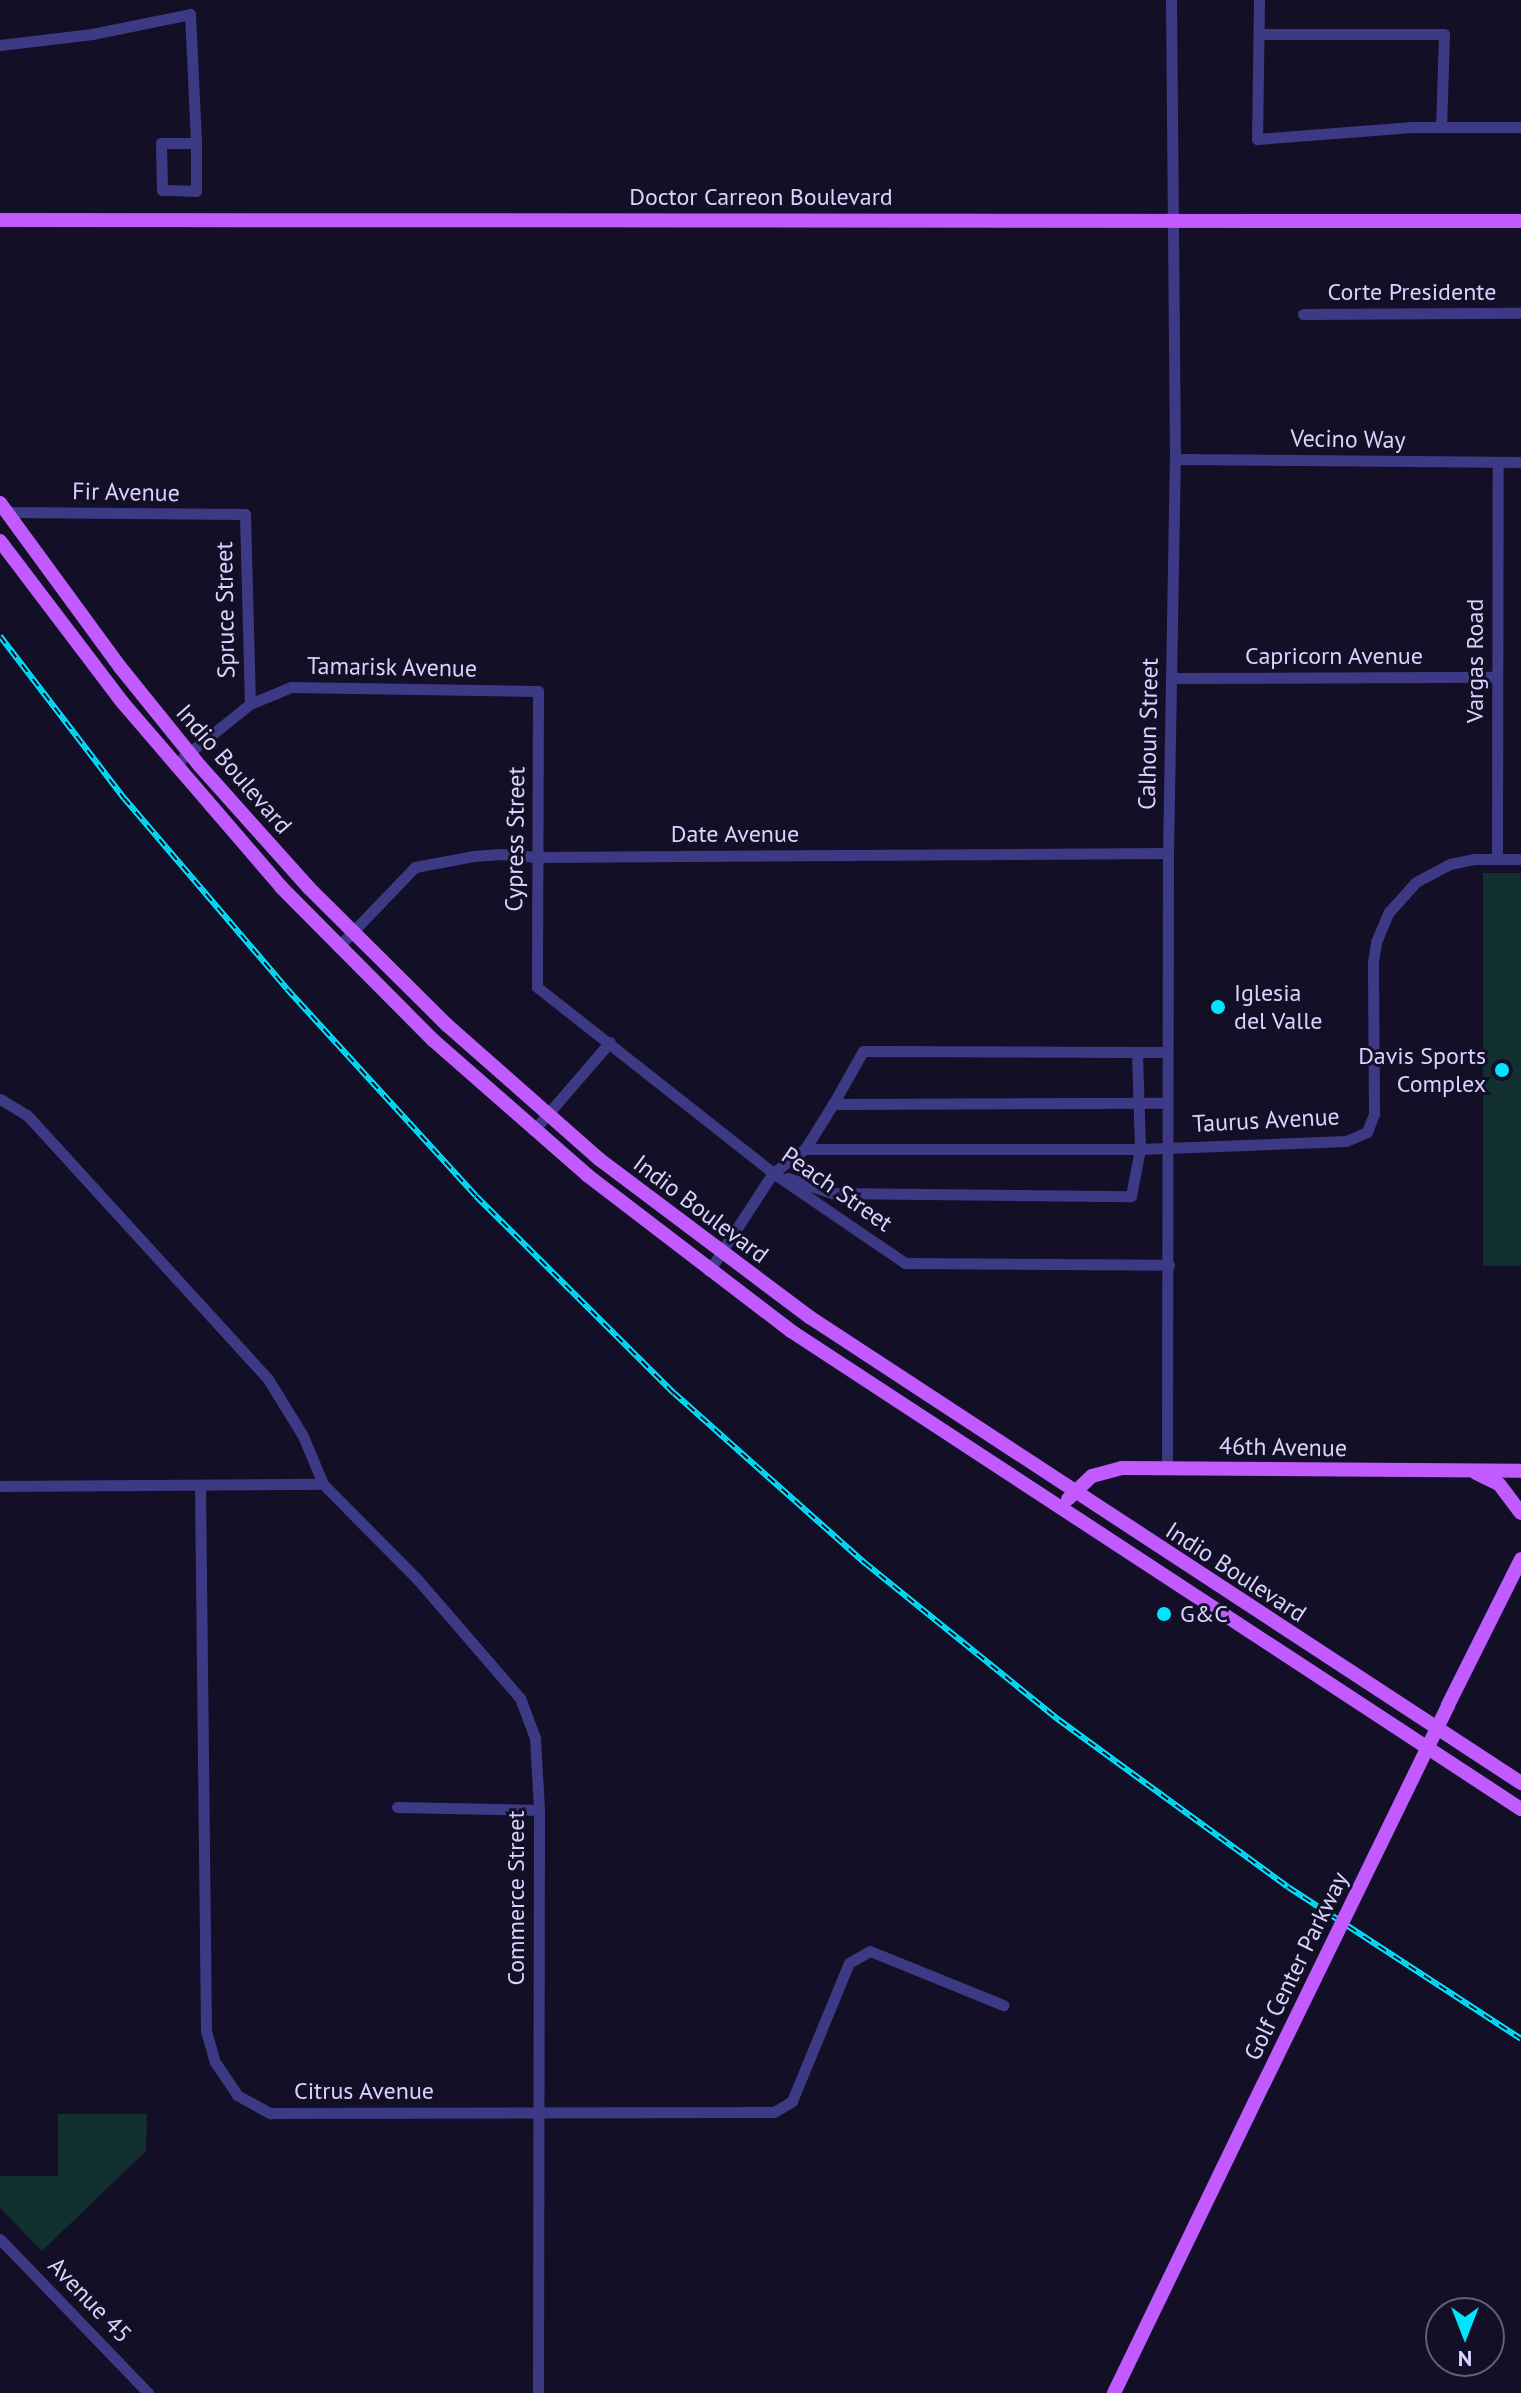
<!DOCTYPE html>
<style>
body{margin:0}
#map{position:relative;width:1521px;height:2393px;overflow:hidden;background:#130f26;font-family:"PT Sans",sans-serif}
div>[style]{position:absolute}
.green>*{inset:0;background:#12302f}
.minor>*{height:11px;margin:-5.5px;padding:0 5.5px;transform-origin:5.5px;border-radius:5.5px;background:#3d3a85}
.major>*{height:14px;margin:-7px;padding:0 7px;transform-origin:7px;border-radius:7px;background:#c25bff}
.rail>*{height:6px;margin-top:-3px;transform-origin:0;background:repeating-linear-gradient(90deg,#130f26 0 9px,#00e5ff 0 18px);box-sizing:border-box;border-block:2px solid #00e5ff}
.major-bridge>*{height:14px;margin:-7px;padding:0 7px;transform-origin:7px;border-radius:7px;background:#c25bff}
.dots>*{width:22px;height:22px;translate:-50% -50%;box-sizing:border-box;border:4px solid #130f26;border-radius:50%}
span{translate:-50% -50%;white-space:nowrap;text-align:center;line-height:1.15;-webkit-text-stroke:6px #130f26;paint-order:stroke}
.street-label{font-size:24px;color:#d9d4ff}
.poi-label{font-size:24px;color:#d9d4ff}
.left{translate:0 -50%;text-align:left}
.right{translate:-100% -50%;text-align:right}
.north{position:absolute;left:1425px;top:2297px;width:80px;height:80px;box-sizing:border-box;background:#130f26;border:2px solid #625e7d;border-radius:50%;rotate:180deg;font-size:22px;font-weight:700;line-height:32px;text-align:center;color:#d9d4ff}
.north::after{content:'';display:block;margin:auto;width:28px;height:36px;background:#00e5ff;clip-path:polygon(50% 0,100% 100%,50% 72%,0 100%)}
</style>
<div id="map">
<div class="green">
<div style="clip-path:polygon(1483px 873px,1521px 873px,1521px 1266px,1483px 1266px)"></div>
<div style="clip-path:polygon(58px 2114px,147px 2114px,146px 2151px,42px 2251px,0 2208px,0 2176px,58px 2176px)"></div>
</div>
<div class="minor">
<div style="left:1259px;top:0;width:139px;rotate:90.8deg"></div>
<div style="left:1257px;top:139px;width:156px;rotate:-4.4deg"></div>
<div style="left:1413px;top:127px;width:108px"></div>
<div style="left:1259px;top:34px;width:185px"></div>
<div style="left:1444px;top:34px;width:93px;rotate:91.8deg"></div>
<div style="left:0;top:45px;width:93px;rotate:-6.8deg"></div>
<div style="left:92px;top:34px;width:100px;rotate:-11.5deg"></div>
<div style="left:190px;top:14px;width:126px;rotate:87.3deg"></div>
<div style="left:196px;top:140px;width:51px;rotate:90deg"></div>
<div style="left:196px;top:191px;width:34px;rotate:-178deg"></div>
<div style="left:162px;top:190px;width:47px;rotate:-91.2deg"></div>
<div style="left:161px;top:143px;width:35px"></div>
<div style="left:1303px;top:314px;width:218px;rotate:-0.3deg"></div>
<div style="left:1175px;top:459px;width:346px;rotate:0.5deg"></div>
<div style="left:7px;top:512px;width:238px;rotate:0.5deg"></div>
<div style="left:245px;top:514px;width:190px;rotate:88.5deg"></div>
<div style="left:1171px;top:678px;width:326px;rotate:-0.2deg"></div>
<div style="left:174px;top:765px;width:97px;rotate:-38.8deg"></div>
<div style="left:250px;top:704px;width:44px;rotate:-22.5deg"></div>
<div style="left:291px;top:687px;width:247px;rotate:0.9deg"></div>
<div style="left:538px;top:691px;width:296px;rotate:90.2deg"></div>
<div style="left:537px;top:987px;width:300px;rotate:38.2deg"></div>
<div style="left:773px;top:1173px;width:160px;rotate:34.3deg"></div>
<div style="left:905px;top:1263px;width:264px;rotate:0.4deg"></div>
<div style="left:1497px;top:859px;width:397px;rotate:-89.9deg"></div>
<div style="left:338px;top:947px;width:111px;rotate:-46.1deg"></div>
<div style="left:415px;top:867px;width:59px;rotate:-10.7deg"></div>
<div style="left:473px;top:856px;width:28px;rotate:-4deg"></div>
<div style="left:501px;top:854px;width:35px;rotate:5deg"></div>
<div style="left:536px;top:857px;width:632px;rotate:-0.36deg"></div>
<div style="left:1137px;top:1052px;width:30px"></div>
<div style="left:0;top:1099px;width:31px;rotate:31deg"></div>
<div style="left:27px;top:1115px;width:357px;rotate:47.6deg"></div>
<div style="left:268px;top:1379px;width:67px;rotate:58.4deg"></div>
<div style="left:303px;top:1436px;width:52px;rotate:67.4deg"></div>
<div style="left:323px;top:1484px;width:135px;rotate:45.3deg"></div>
<div style="left:418px;top:1580px;width:156px;rotate:49.2deg"></div>
<div style="left:520px;top:1698px;width:43px;rotate:69.4deg"></div>
<div style="left:535px;top:1738px;width:72px;rotate:86.8deg"></div>
<div style="left:539px;top:1810px;width:583px;rotate:90.1deg"></div>
<div style="left:534px;top:1130px;width:116px;rotate:-49.2deg"></div>
<div style="left:805px;top:1149px;width:335px"></div>
<div style="left:1140px;top:1149px;width:206px;rotate:-2.2deg"></div>
<div style="left:1346px;top:1141px;width:23px;rotate:-23deg"></div>
<div style="left:1367px;top:1132px;width:19px;rotate:-69deg"></div>
<div style="left:1374px;top:1114px;width:152px;rotate:-90.4deg"></div>
<div style="left:1373px;top:962px;width:20px;rotate:-81deg"></div>
<div style="left:1376px;top:942px;width:33px;rotate:-67deg"></div>
<div style="left:1389px;top:912px;width:40px;rotate:-48deg"></div>
<div style="left:1416px;top:882px;width:38px;rotate:-28deg"></div>
<div style="left:1450px;top:864px;width:25px;rotate:-12deg"></div>
<div style="left:1474px;top:859px;width:47px"></div>
<div style="left:788px;top:1178px;width:46px;rotate:19.2deg"></div>
<div style="left:831px;top:1193px;width:300px;rotate:0.6deg"></div>
<div style="left:1131px;top:1196px;width:48px;rotate:-79.2deg"></div>
<div style="left:1140px;top:1149px;width:97px;rotate:-91.8deg"></div>
<div style="left:1137px;top:1052px;width:274px;rotate:-179.8deg"></div>
<div style="left:863px;top:1051px;width:61px;rotate:119.5deg"></div>
<div style="left:709px;top:1271px;width:117px;rotate:-56.9deg"></div>
<div style="left:773px;top:1173px;width:40px;rotate:-37deg"></div>
<div style="left:805px;top:1149px;width:53px;rotate:-58.1deg"></div>
<div style="left:833px;top:1104px;width:334px;rotate:-0.2deg"></div>
<div style="left:1167px;top:1468px;width:615px;rotate:-89.91deg"></div>
<div style="left:1168px;top:853px;width:394px;rotate:-89deg"></div>
<div style="left:1175px;top:459px;width:459px;rotate:-90.5deg"></div>
<div style="left:0;top:1486px;width:323px;rotate:-0.4deg"></div>
<div style="left:200px;top:1486px;width:545px;rotate:89.37deg"></div>
<div style="left:206px;top:2031px;width:32px;rotate:74deg"></div>
<div style="left:215px;top:2062px;width:40px;rotate:56deg"></div>
<div style="left:237px;top:2095px;width:38px;rotate:29deg"></div>
<div style="left:270px;top:2113px;width:504px;rotate:-0.11deg"></div>
<div style="left:774px;top:2112px;width:21px;rotate:-31deg"></div>
<div style="left:792px;top:2101px;width:149px;rotate:-67.6deg"></div>
<div style="left:849px;top:1963px;width:24px;rotate:-30deg"></div>
<div style="left:870px;top:1951px;width:144px;rotate:22.1deg"></div>
<div style="left:397px;top:1807px;width:142px;rotate:1.2deg"></div>
<div style="left:0;top:2239px;width:214px;rotate:46.1deg"></div>
</div>
<div class="major">
<div style="left:0;top:220px;width:1521px;rotate:0.04deg"></div>
<div style="left:0;top:503px;width:203px;rotate:53.8deg"></div>
<div style="left:120px;top:667px;width:127px;rotate:51.1deg"></div>
<div style="left:200px;top:766px;width:164px;rotate:48.2deg"></div>
<div style="left:309px;top:888px;width:194px;rotate:44.8deg"></div>
<div style="left:447px;top:1025px;width:203px;rotate:41.4deg"></div>
<div style="left:599px;top:1159px;width:265px;rotate:36.9deg"></div>
<div style="left:811px;top:1318px;width:849px;rotate:33.22deg"></div>
<div style="left:0;top:541px;width:203px;rotate:52.8deg"></div>
<div style="left:123px;top:703px;width:243px;rotate:49.3deg"></div>
<div style="left:281px;top:887px;width:216px;rotate:45.2deg"></div>
<div style="left:433px;top:1040px;width:205px;rotate:41.2deg"></div>
<div style="left:587px;top:1175px;width:257px;rotate:37.4deg"></div>
<div style="left:791px;top:1331px;width:873px;rotate:33.22deg"></div>
<div style="left:1476px;top:1473px;width:25px;rotate:26deg"></div>
<div style="left:1499px;top:1484px;width:36px;rotate:53deg"></div>
<div style="left:1068px;top:1499px;width:33px;rotate:-44deg"></div>
<div style="left:1092px;top:1476px;width:31px;rotate:-15deg"></div>
<div style="left:1122px;top:1468px;width:399px;rotate:0.4deg"></div>
<div style="left:1448px;top:1705px;width:163px;rotate:-63.4deg"></div>
<div style="left:1114px;top:2393px;width:344px;rotate:-64.2deg"></div>
</div>
<div class="rail">
<div style="left:0;top:636px;width:204px;rotate:52.6deg"></div>
<div style="left:124px;top:798px;width:251px;rotate:49.5deg"></div>
<div style="left:287px;top:989px;width:280px;rotate:47.6deg"></div>
<div style="left:476px;top:1196px;width:279px;rotate:44.9deg"></div>
<div style="left:674px;top:1393px;width:256px;rotate:41.7deg"></div>
<div style="left:865px;top:1563px;width:250px;rotate:39deg"></div>
<div style="left:1059px;top:1720px;width:283px;rotate:36.1deg"></div>
<div style="left:1288px;top:1887px;width:278px;rotate:33.1deg"></div>
</div>
<div class="major-bridge">
<div style="left:1264px;top:2083px;width:420px;rotate:-64deg"></div>
</div>
<div class="dots">
<div style="left:1218px;top:1007px;background:#00e5ff"></div>
<div style="left:1502px;top:1070px;background:#00e5ff"></div>
<div style="left:1164px;top:1614px;background:#00e5ff"></div>
</div>
<div class="street-label">
<span style="left:761px;top:197px">Doctor Carreon Boulevard</span>
<span style="left:1412px;top:292px">Corte Presidente</span>
<span style="left:1348px;top:439px;rotate:1deg">Vecino Way</span>
<span style="left:126px;top:492px;rotate:1deg">Fir Avenue</span>
<span style="left:225px;top:610px;rotate:-91deg">Spruce Street</span>
<span style="left:1334px;top:656px">Capricorn Avenue</span>
<span style="left:1475px;top:661px;rotate:-90deg">Vargas Road</span>
<span style="left:392px;top:667px;rotate:1deg">Tamarisk Avenue</span>
<span style="left:1148px;top:734px;rotate:-89deg">Calhoun Street</span>
<span style="left:234px;top:769px;rotate:49deg">Indio Boulevard</span>
<span style="left:735px;top:834px">Date Avenue</span>
<span style="left:515px;top:839px;rotate:-89deg">Cypress Street</span>
<span style="left:1266px;top:1120px;rotate:-3deg">Taurus Avenue</span>
<span style="left:837px;top:1189px;rotate:35deg">Peach Street</span>
<span style="left:701px;top:1209px;rotate:37deg">Indio Boulevard</span>
<span style="left:1283px;top:1447px;rotate:1deg">46th Avenue</span>
<span style="left:1236px;top:1572px;rotate:33deg">Indio Boulevard</span>
<span style="left:516px;top:1898px;rotate:-90deg">Commerce Street</span>
<span style="left:1296px;top:1966px;rotate:-64deg">Golf Center Parkway</span>
<span style="left:364px;top:2091px">Citrus Avenue</span>
<span style="left:90px;top:2300px;rotate:46deg">Avenue 45</span>
</div>
<div class="poi-label">
<span class="left" style="left:1234px;top:1007px">Iglesia<br>del Valle</span>
<span class="right" style="left:1486px;top:1070px">Davis Sports<br>Complex</span>
<span class="left" style="left:1180px;top:1614px">G&amp;C</span>
</div>
<div class="north">N</div>
</div>
